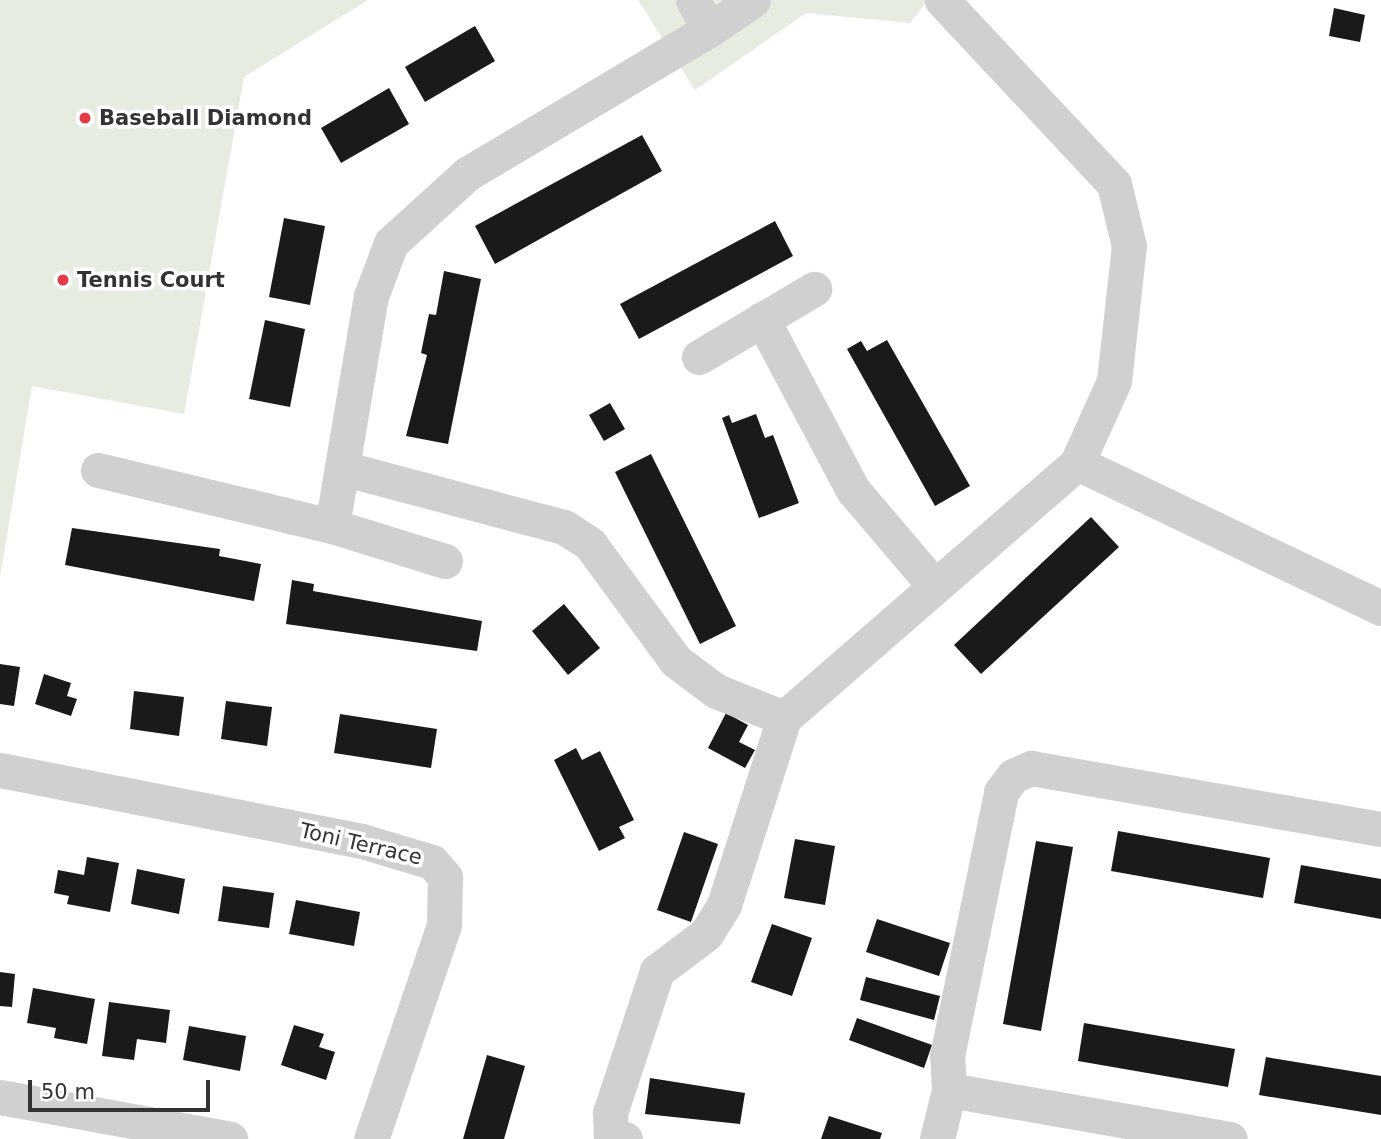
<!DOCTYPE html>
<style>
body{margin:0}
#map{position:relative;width:1381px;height:1139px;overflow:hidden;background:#fff;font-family:"DejaVu Sans",sans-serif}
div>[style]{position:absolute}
.green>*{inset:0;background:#e6ecdf}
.building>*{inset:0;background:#1a1a1a}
.minor>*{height:35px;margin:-17.5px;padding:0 17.5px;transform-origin:17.5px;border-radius:17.5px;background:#d0d0d0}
.dots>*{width:19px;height:19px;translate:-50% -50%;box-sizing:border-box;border:4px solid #fff;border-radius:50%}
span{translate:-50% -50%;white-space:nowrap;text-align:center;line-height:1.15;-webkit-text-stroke:7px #fff;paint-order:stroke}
.poi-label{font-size:21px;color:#333;font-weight:700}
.left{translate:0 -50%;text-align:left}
.street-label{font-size:21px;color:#333}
.scale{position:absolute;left:28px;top:1080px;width:182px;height:32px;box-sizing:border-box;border:4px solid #333;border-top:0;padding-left:9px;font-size:21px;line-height:24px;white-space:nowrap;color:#333;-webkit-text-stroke:5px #fff;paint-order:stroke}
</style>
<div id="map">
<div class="green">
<div style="clip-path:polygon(0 0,368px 0,244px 77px,184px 414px,32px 386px,0 578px)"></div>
<div style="clip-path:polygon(638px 0,928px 0,910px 23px,806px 13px,695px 90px)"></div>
</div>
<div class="building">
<div style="clip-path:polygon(1334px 8px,1365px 15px,1360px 42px,1329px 36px)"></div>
<div style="clip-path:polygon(475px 26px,495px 61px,425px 102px,405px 67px)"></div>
<div style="clip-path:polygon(389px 88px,409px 124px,341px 163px,321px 128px)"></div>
<div style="clip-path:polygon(642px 135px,662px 171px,495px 264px,475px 226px)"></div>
<div style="clip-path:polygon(284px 218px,325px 226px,310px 305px,269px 297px)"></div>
<div style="clip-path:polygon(775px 221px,793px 256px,639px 339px,620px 304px)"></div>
<div style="clip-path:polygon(444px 271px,481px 279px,448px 444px,406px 436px,427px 355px,421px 353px,429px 314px,436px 315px)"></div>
<div style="clip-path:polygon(265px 320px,305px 329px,290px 407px,249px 399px)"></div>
<div style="clip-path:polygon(887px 340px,970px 486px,935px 506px,847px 349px,861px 341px,867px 351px)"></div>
<div style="clip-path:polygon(610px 403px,625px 429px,604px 441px,589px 415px)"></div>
<div style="clip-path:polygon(756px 414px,765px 438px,773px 435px,799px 503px,759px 518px,722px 418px,729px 415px,732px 423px)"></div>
<div style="clip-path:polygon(651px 454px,736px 626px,700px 644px,615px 472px)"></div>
<div style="clip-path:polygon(1091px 517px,1119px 547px,981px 674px,954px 645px)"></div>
<div style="clip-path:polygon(72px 528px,220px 549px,219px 556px,261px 564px,254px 601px,65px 565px)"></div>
<div style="clip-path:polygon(292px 580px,314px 584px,313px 591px,482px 621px,477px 651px,286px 624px)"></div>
<div style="clip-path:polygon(564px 604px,600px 648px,568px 675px,532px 631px)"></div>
<div style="clip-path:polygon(0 664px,20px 667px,14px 706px,0 704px)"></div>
<div style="clip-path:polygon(44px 674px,71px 683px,67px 696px,77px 699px,71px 716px,35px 704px)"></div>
<div style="clip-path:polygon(134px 691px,184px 697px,179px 736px,130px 729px)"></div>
<div style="clip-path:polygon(226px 701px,272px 707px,267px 746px,221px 739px)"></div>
<div style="clip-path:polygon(726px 713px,748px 725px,739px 742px,755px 750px,745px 768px,708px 748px)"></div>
<div style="clip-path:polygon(340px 714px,437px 729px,431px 768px,334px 753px)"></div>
<div style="clip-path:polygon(576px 748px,582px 760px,600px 751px,634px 820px,619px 827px,625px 838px,599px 851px,554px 760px)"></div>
<div style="clip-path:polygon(1118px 831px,1270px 858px,1263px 898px,1111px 871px)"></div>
<div style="clip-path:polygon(684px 832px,718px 844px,691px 922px,657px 910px)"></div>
<div style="clip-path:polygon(795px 839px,835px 846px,825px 905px,784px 898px)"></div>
<div style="clip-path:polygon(1036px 841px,1073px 847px,1041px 1031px,1003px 1024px)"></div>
<div style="clip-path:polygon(87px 857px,119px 863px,110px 912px,67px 904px,69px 896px,54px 893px,58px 870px,84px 875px)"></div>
<div style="clip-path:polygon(1301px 865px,1381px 879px,1381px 919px,1294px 903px)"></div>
<div style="clip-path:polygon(137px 869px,185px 879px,179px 914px,131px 904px)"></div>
<div style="clip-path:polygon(223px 886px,274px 893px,269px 928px,218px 921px)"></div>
<div style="clip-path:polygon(296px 900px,360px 912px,354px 946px,289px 934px)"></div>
<div style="clip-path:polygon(877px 919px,950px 943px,939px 976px,866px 952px)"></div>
<div style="clip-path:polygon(772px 924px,812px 938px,792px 996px,751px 982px)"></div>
<div style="clip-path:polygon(0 972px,15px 974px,12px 1007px,0 1006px)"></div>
<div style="clip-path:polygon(866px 977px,940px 996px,934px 1020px,860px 1000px)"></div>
<div style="clip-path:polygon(33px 988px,95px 999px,87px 1044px,54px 1038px,56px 1028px,27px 1023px)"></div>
<div style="clip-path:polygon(109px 1002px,170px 1010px,166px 1043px,137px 1039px,134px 1060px,102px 1056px)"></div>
<div style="clip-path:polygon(857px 1018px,932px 1045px,924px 1068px,849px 1040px)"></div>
<div style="clip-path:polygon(1084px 1023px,1235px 1049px,1228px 1087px,1078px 1061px)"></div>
<div style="clip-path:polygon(294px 1025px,324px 1034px,319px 1047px,335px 1052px,326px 1080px,281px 1065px)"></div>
<div style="clip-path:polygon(189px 1026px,246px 1036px,240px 1071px,183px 1060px)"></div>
<div style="clip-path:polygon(487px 1055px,525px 1066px,504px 1139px,463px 1139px)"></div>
<div style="clip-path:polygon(1266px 1057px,1381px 1076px,1381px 1115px,1259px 1095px)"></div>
<div style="clip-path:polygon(650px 1078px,745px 1093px,740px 1124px,645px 1114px)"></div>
<div style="clip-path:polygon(829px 1116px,882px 1133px,880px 1139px,821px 1139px)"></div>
</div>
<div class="minor">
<div style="left:709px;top:30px;width:53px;rotate:-34.3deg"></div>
<div style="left:762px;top:319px;width:194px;rotate:62deg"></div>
<div style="left:853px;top:490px;width:122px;rotate:49.7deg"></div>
<div style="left:699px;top:357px;width:134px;rotate:-30.6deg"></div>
<div style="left:1077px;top:463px;width:337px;rotate:25.5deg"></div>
<div style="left:342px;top:468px;width:230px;rotate:14.9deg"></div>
<div style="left:564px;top:527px;width:31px;rotate:33deg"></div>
<div style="left:590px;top:544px;width:145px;rotate:53.7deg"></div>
<div style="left:676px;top:661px;width:50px;rotate:36.9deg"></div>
<div style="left:716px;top:691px;width:73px;rotate:21.7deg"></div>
<div style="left:98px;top:470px;width:241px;rotate:13.5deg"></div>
<div style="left:445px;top:561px;width:118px;rotate:-162.8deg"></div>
<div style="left:332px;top:526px;width:233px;rotate:-80.4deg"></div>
<div style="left:371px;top:296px;width:57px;rotate:-69.3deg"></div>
<div style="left:391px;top:243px;width:103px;rotate:-42.2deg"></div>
<div style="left:467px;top:174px;width:282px;rotate:-30.8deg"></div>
<div style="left:709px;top:30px;width:34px;rotate:-118deg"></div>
<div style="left:0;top:770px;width:369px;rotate:11.1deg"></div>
<div style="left:362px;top:841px;width:73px;rotate:16.7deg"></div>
<div style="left:432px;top:862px;width:20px;rotate:49deg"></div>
<div style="left:445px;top:877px;width:48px;rotate:91.2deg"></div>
<div style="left:444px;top:925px;width:226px;rotate:108.8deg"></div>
<div style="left:949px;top:1090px;width:34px;rotate:-93deg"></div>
<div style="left:947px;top:1056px;width:269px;rotate:-78.4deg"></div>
<div style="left:1001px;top:792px;width:20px;rotate:-53deg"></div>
<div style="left:1013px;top:776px;width:20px;rotate:-24deg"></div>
<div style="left:1031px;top:768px;width:355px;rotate:9.9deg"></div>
<div style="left:0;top:1097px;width:234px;rotate:10.3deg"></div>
<div style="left:625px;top:1139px;width:15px;rotate:-164deg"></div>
<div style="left:611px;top:1135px;width:22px;rotate:-93deg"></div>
<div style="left:610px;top:1113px;width:150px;rotate:-71.7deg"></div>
<div style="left:657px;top:971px;width:61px;rotate:-37.1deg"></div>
<div style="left:706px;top:934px;width:34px;rotate:-58deg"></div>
<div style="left:724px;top:905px;width:196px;rotate:-72.2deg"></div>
<div style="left:784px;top:718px;width:388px;rotate:-41deg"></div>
<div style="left:1077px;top:463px;width:90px;rotate:-65.7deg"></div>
<div style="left:1114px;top:381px;width:136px;rotate:-83.7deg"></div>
<div style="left:1129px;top:246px;width:64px;rotate:-103.6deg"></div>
<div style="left:1114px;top:184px;width:252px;rotate:-133.1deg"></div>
<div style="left:937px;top:1139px;width:50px;rotate:-76.2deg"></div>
<div style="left:949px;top:1090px;width:285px;rotate:9.9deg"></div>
</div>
<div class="dots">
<div style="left:85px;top:118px;background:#e63946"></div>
<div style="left:63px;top:280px;background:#e63946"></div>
</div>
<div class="poi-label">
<span class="left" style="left:99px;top:118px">Baseball Diamond</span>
<span class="left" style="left:77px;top:280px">Tennis Court</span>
</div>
<div class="street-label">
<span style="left:361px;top:844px;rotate:13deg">Toni Terrace</span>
</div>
<div class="scale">50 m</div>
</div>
